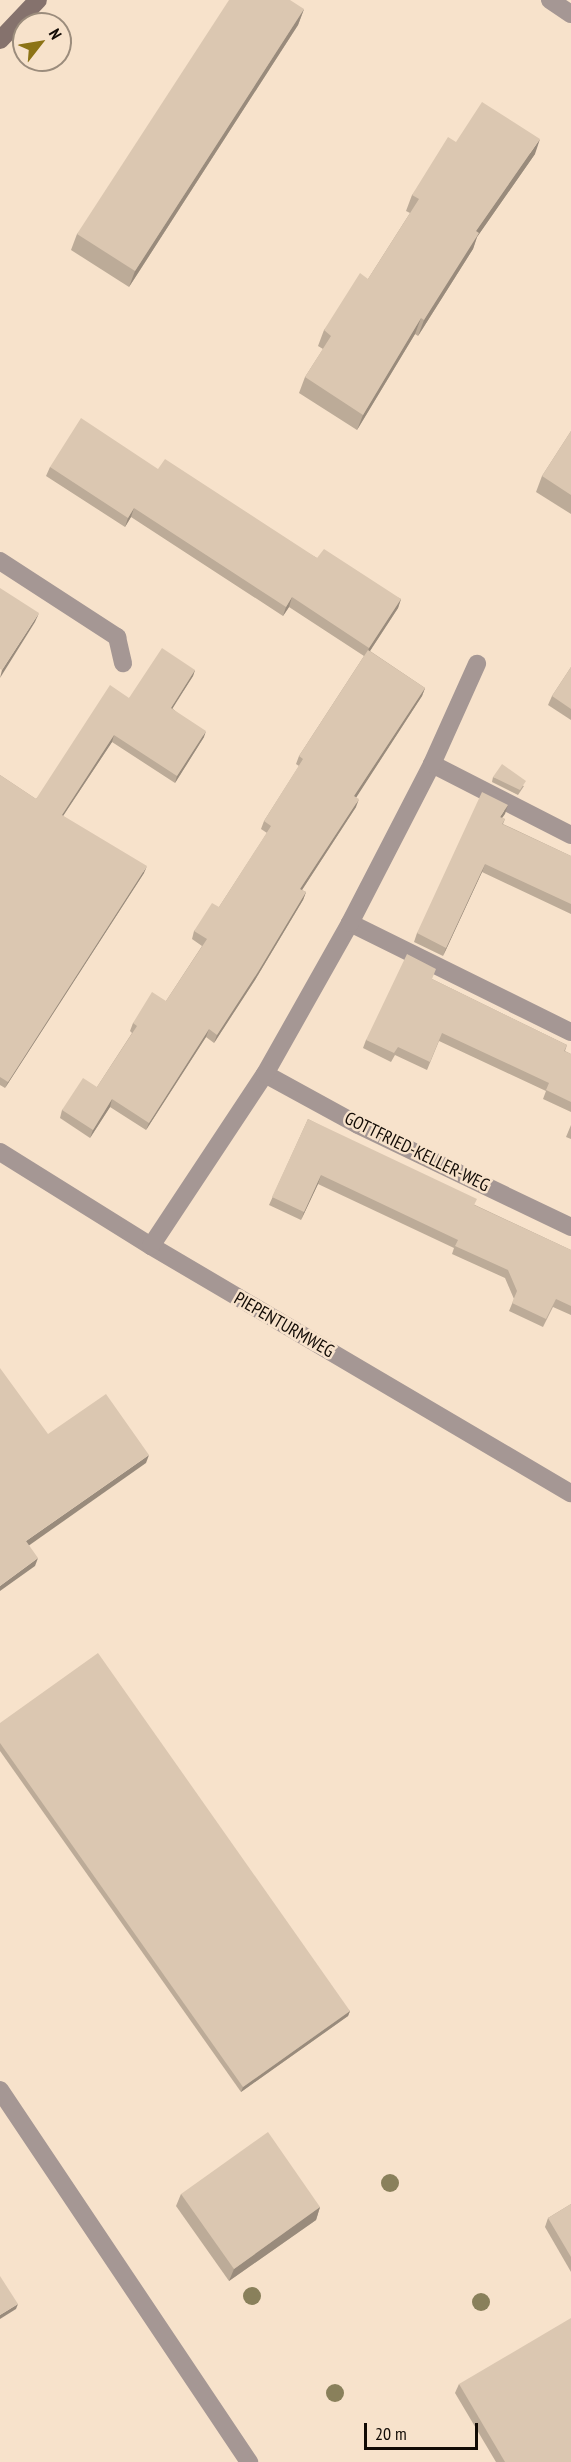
<!DOCTYPE html>
<style>
body{margin:0}
#map{position:relative;width:571px;height:2462px;overflow:hidden;background:#f7e2cb;font-family:"PT Sans Narrow",sans-serif}
div>[style]{position:absolute}
.lane>*{height:18px;margin:-9px;padding:0 9px;transform-origin:9px;border-radius:9px;background:#a59794}
.street>*{height:18px;margin:-9px;padding:0 9px;transform-origin:9px;border-radius:9px;background:#a59794}
.secondary>*{height:18px;margin:-9px;padding:0 9px;transform-origin:9px;border-radius:9px;background:#85726d}
.trees>*{width:18px;height:18px;margin:-9px;border-radius:50%;background:#89805b}
.wall>*{inset:0;background:#bcab98}
.shaded-wall>*{inset:0;background:#998b7c}
.building>*{inset:0;background:#dbc7b1}
span{translate:-50% -50%;white-space:nowrap;text-align:center;line-height:1.15;-webkit-text-stroke:5px #f7e2cb;paint-order:stroke}
.street-label{font-size:18px;color:#120b05}
.north{position:absolute;left:12px;top:12px;width:60px;height:60px;box-sizing:border-box;background:#f7e2cb;border:2px solid #9b8c7c;border-radius:50%;rotate:59deg;font-size:16px;font-weight:700;line-height:24px;text-align:center;color:#120b05}
.north::after{content:'';display:block;margin:auto;width:21px;height:27px;background:#8c7316;clip-path:polygon(50% 0,100% 100%,50% 72%,0 100%)}
.scale{position:absolute;left:364px;top:2423px;width:114px;height:27px;box-sizing:border-box;border:3px solid #120b05;border-top:0;padding-left:8px;font-size:18px;line-height:21px;white-space:nowrap;color:#120b05;-webkit-text-stroke:4px #f7e2cb;paint-order:stroke}
</style>
<div id="map">
<div class="lane">
<div style="left:0;top:561px;width:140px;rotate:33deg"></div>
<div style="left:117px;top:637px;width:27px;rotate:77deg"></div>
<div style="left:432px;top:764px;width:156px;rotate:27.1deg"></div>
<div style="left:350px;top:923px;width:246px;rotate:26.3deg"></div>
<div style="left:265px;top:1074px;width:106px;rotate:28.7deg"></div>
<div style="left:358px;top:1125px;width:236px;rotate:25.6deg"></div>
</div>
<div class="street">
<div style="left:550px;top:0;width:25px;rotate:34deg"></div>
<div style="left:0;top:1152px;width:178px;rotate:31.9deg"></div>
<div style="left:151px;top:1246px;width:487px;rotate:30.5deg"></div>
<div style="left:151px;top:1246px;width:206px;rotate:-56.5deg"></div>
<div style="left:265px;top:1074px;width:173px;rotate:-60.6deg"></div>
<div style="left:350px;top:923px;width:179px;rotate:-62.7deg"></div>
<div style="left:432px;top:764px;width:110px;rotate:-65.8deg"></div>
<div style="left:0;top:2090px;width:448px;rotate:56.2deg"></div>
</div>
<div class="secondary">
<div style="left:0;top:40px;width:55px;rotate:-46.5deg"></div>
</div>
<div class="trees">
<div style="left:390px;top:2183px"></div>
<div style="left:252px;top:2296px"></div>
<div style="left:481px;top:2302px"></div>
<div style="left:335px;top:2393px"></div>
</div>
<div class="wall">
<div style="clip-path:polygon(304px 9px,298px 25px,129px 287px,71px 250px,77px 234px)"></div>
<div style="clip-path:polygon(456px 142px,535px 154px,477px 237px,473px 249px,418px 336px,415px 334px,357px 430px,299px 393px,305px 377px,323px 349px,318px 346px,324px 330px,368px 279px,410px 213px,406px 211px,412px 195px)"></div>
<div style="clip-path:polygon(571px 431px,571px 514px,536px 492px,542px 476px)"></div>
<div style="clip-path:polygon(50px 467px,158px 469px,317px 558px,401px 599px,398px 608px,370px 651px,425px 688px,422px 696px,356px 797px,356px 807px,302px 890px,306px 892px,303px 900px,255px 980px,214px 1043px,206px 1037px,146px 1130px,110px 1107px,90px 1138px,60px 1118px,62px 1110px,97px 1087px,132px 1033px,130px 1031px,133px 1023px,166px 1001px,202px 946px,192px 939px,194px 931px,219px 907px,267px 833px,261px 829px,264px 821px,299px 766px,296px 764px,299px 756px,364px 656px,289px 607px,283px 616px,131px 517px,125px 527px,46px 476px)"></div>
<div style="clip-path:polygon(571px 667px,571px 720px,548px 705px,552px 696px)"></div>
<div style="clip-path:polygon(195px 670px,193px 676px,172px 708px,204px 737px,175px 783px,112px 742px,63px 816px,144px 873px,5px 1088px,0 1085px,0 775px,36px 799px,129px 698px)"></div>
<div style="clip-path:polygon(493px 777px,524px 786px,518px 795px,492px 782px)"></div>
<div style="clip-path:polygon(505px 814px,502px 818px,505px 819px,503px 824px,571px 856px,571px 914px,482px 872px,443px 956px,414px 942px,417px 933px)"></div>
<div style="clip-path:polygon(432px 979px,567px 1045px,565px 1051px,571px 1054px,571px 1112px,543px 1099px,546px 1091px,439px 1041px,427px 1070px,395px 1055px,391px 1062px,363px 1048px,366px 1040px)"></div>
<div style="clip-path:polygon(308px 1119px,475px 1205px,571px 1250px,571px 1315px,553px 1307px,543px 1327px,509px 1311px,514px 1299px,505px 1278px,452px 1254px,454px 1248px,318px 1184px,301px 1220px,269px 1205px)"></div>
<div style="clip-path:polygon(571px 1125px,571px 1139px,566px 1137px)"></div>
<div style="clip-path:polygon(0 1723px,350px 2011px,348px 2016px,241px 2092px,0 1751px)"></div>
<div style="clip-path:polygon(181px 2194px,320px 2207px,316px 2220px,229px 2281px,176px 2206px)"></div>
<div style="clip-path:polygon(571px 2204px,571px 2272px,545px 2227px,548px 2218px)"></div>
<div style="clip-path:polygon(459px 2384px,571px 2462px,496px 2462px,455px 2393px)"></div>
</div>
<div class="shaded-wall">
<div style="clip-path:polygon(304px 9px,298px 25px,129px 287px,135px 271px)"></div>
<div style="clip-path:polygon(540px 139px,535px 154px,477px 237px,473px 249px,418px 336px,424px 320px,476px 231px)"></div>
<div style="clip-path:polygon(421px 318px,415px 334px,357px 430px,363px 415px)"></div>
<div style="clip-path:polygon(134px 508px,131px 517px,125px 527px,128px 518px)"></div>
<div style="clip-path:polygon(292px 597px,289px 607px,283px 616px,286px 607px)"></div>
<div style="clip-path:polygon(401px 599px,398px 608px,366px 657px,369px 648px)"></div>
<div style="clip-path:polygon(39px 613px,35px 622px,0 678px,2px 670px)"></div>
<div style="clip-path:polygon(195px 670px,193px 676px,169px 714px,171px 708px)"></div>
<div style="clip-path:polygon(425px 688px,422px 696px,352px 804px,354px 796px)"></div>
<div style="clip-path:polygon(206px 731px,204px 737px,175px 783px,177px 776px)"></div>
<div style="clip-path:polygon(114px 735px,112px 742px,59px 822px,62px 815px)"></div>
<div style="clip-path:polygon(359px 799px,356px 807px,298px 896px,300px 889px)"></div>
<div style="clip-path:polygon(508px 805px,505px 814px,497px 825px,500px 817px)"></div>
<div style="clip-path:polygon(485px 864px,482px 872px,443px 956px,446px 948px)"></div>
<div style="clip-path:polygon(147px 866px,144px 873px,5px 1088px,8px 1082px)"></div>
<div style="clip-path:polygon(306px 892px,303px 900px,255px 980px,214px 1043px,217px 1035px)"></div>
<div style="clip-path:polygon(209px 1029px,206px 1037px,146px 1130px,149px 1123px)"></div>
<div style="clip-path:polygon(112px 1099px,110px 1107px,90px 1138px,93px 1130px)"></div>
<div style="clip-path:polygon(321px 1175px,318px 1184px,301px 1220px,304px 1212px)"></div>
<div style="clip-path:polygon(149px 1455px,146px 1463px,24px 1549px,26px 1541px)"></div>
<div style="clip-path:polygon(38px 1558px,35px 1566px,0 1591px,0 1586px)"></div>
<div style="clip-path:polygon(350px 2011px,348px 2016px,241px 2092px,243px 2087px)"></div>
<div style="clip-path:polygon(320px 2207px,316px 2220px,229px 2281px,234px 2269px)"></div>
<div style="clip-path:polygon(18px 2304px,16px 2309px,0 2319px,0 2315px)"></div>
</div>
<div class="building">
<div style="clip-path:polygon(229px 0,290px 0,304px 9px,135px 271px,77px 234px)"></div>
<div style="clip-path:polygon(482px 102px,540px 139px,476px 231px,479px 233px,424px 320px,421px 318px,363px 415px,305px 377px,331px 336px,324px 330px,360px 273px,368px 279px,419px 199px,412px 195px,448px 137px,456px 142px)"></div>
<div style="clip-path:polygon(81px 418px,158px 469px,165px 459px,317px 558px,324px 549px,401px 599px,369px 648px,292px 597px,286px 607px,134px 508px,128px 518px,50px 467px)"></div>
<div style="clip-path:polygon(571px 431px,571px 495px,542px 476px)"></div>
<div style="clip-path:polygon(0 588px,39px 613px,2px 670px,0 669px)"></div>
<div style="clip-path:polygon(162px 648px,195px 670px,171px 708px,206px 731px,177px 776px,114px 735px,62px 815px,147px 866px,8px 1082px,0 1077px,0 775px,36px 799px,110px 685px,129px 698px)"></div>
<div style="clip-path:polygon(368px 650px,425px 688px,354px 796px,359px 799px,300px 889px,306px 892px,258px 972px,217px 1035px,209px 1029px,149px 1123px,112px 1099px,93px 1130px,62px 1110px,83px 1078px,97px 1087px,137px 1026px,133px 1023px,152px 992px,166px 1001px,207px 939px,194px 931px,212px 903px,219px 907px,271px 826px,264px 821px,303px 759px,299px 756px)"></div>
<div style="clip-path:polygon(571px 667px,571px 709px,552px 696px)"></div>
<div style="clip-path:polygon(502px 764px,526px 781px,520px 790px,493px 777px)"></div>
<div style="clip-path:polygon(482px 792px,508px 805px,500px 817px,505px 819px,502px 824px,571px 856px,571px 904px,485px 864px,446px 948px,417px 933px)"></div>
<div style="clip-path:polygon(407px 954px,436px 969px,432px 979px,567px 1045px,564px 1051px,571px 1054px,571px 1102px,546px 1090px,549px 1083px,442px 1033px,430px 1062px,398px 1047px,394px 1053px,366px 1040px)"></div>
<div style="clip-path:polygon(308px 1119px,477px 1199px,474px 1205px,571px 1250px,571px 1306px,556px 1299px,546px 1319px,512px 1303px,517px 1291px,508px 1270px,455px 1246px,458px 1240px,321px 1175px,304px 1212px,272px 1197px)"></div>
<div style="clip-path:polygon(0 1368px,48px 1434px,106px 1394px,149px 1455px,26px 1541px,38px 1558px,0 1586px)"></div>
<div style="clip-path:polygon(98px 1653px,350px 2011px,243px 2087px,0 1743px,0 1723px)"></div>
<div style="clip-path:polygon(268px 2132px,320px 2207px,234px 2269px,181px 2194px)"></div>
<div style="clip-path:polygon(571px 2204px,571px 2257px,548px 2218px)"></div>
<div style="clip-path:polygon(0 2276px,18px 2304px,0 2315px)"></div>
<div style="clip-path:polygon(571px 2318px,571px 2462px,505px 2462px,459px 2384px)"></div>
</div>
<div class="street-label">
<span style="left:417px;top:1152px;rotate:26deg">GOTTFRIED-KELLER-WEG</span>
<span style="left:284px;top:1325px;rotate:30deg">PIEPENTURMWEG</span>
</div>
<div class="north">N</div>
<div class="scale">20 m</div>
</div>
